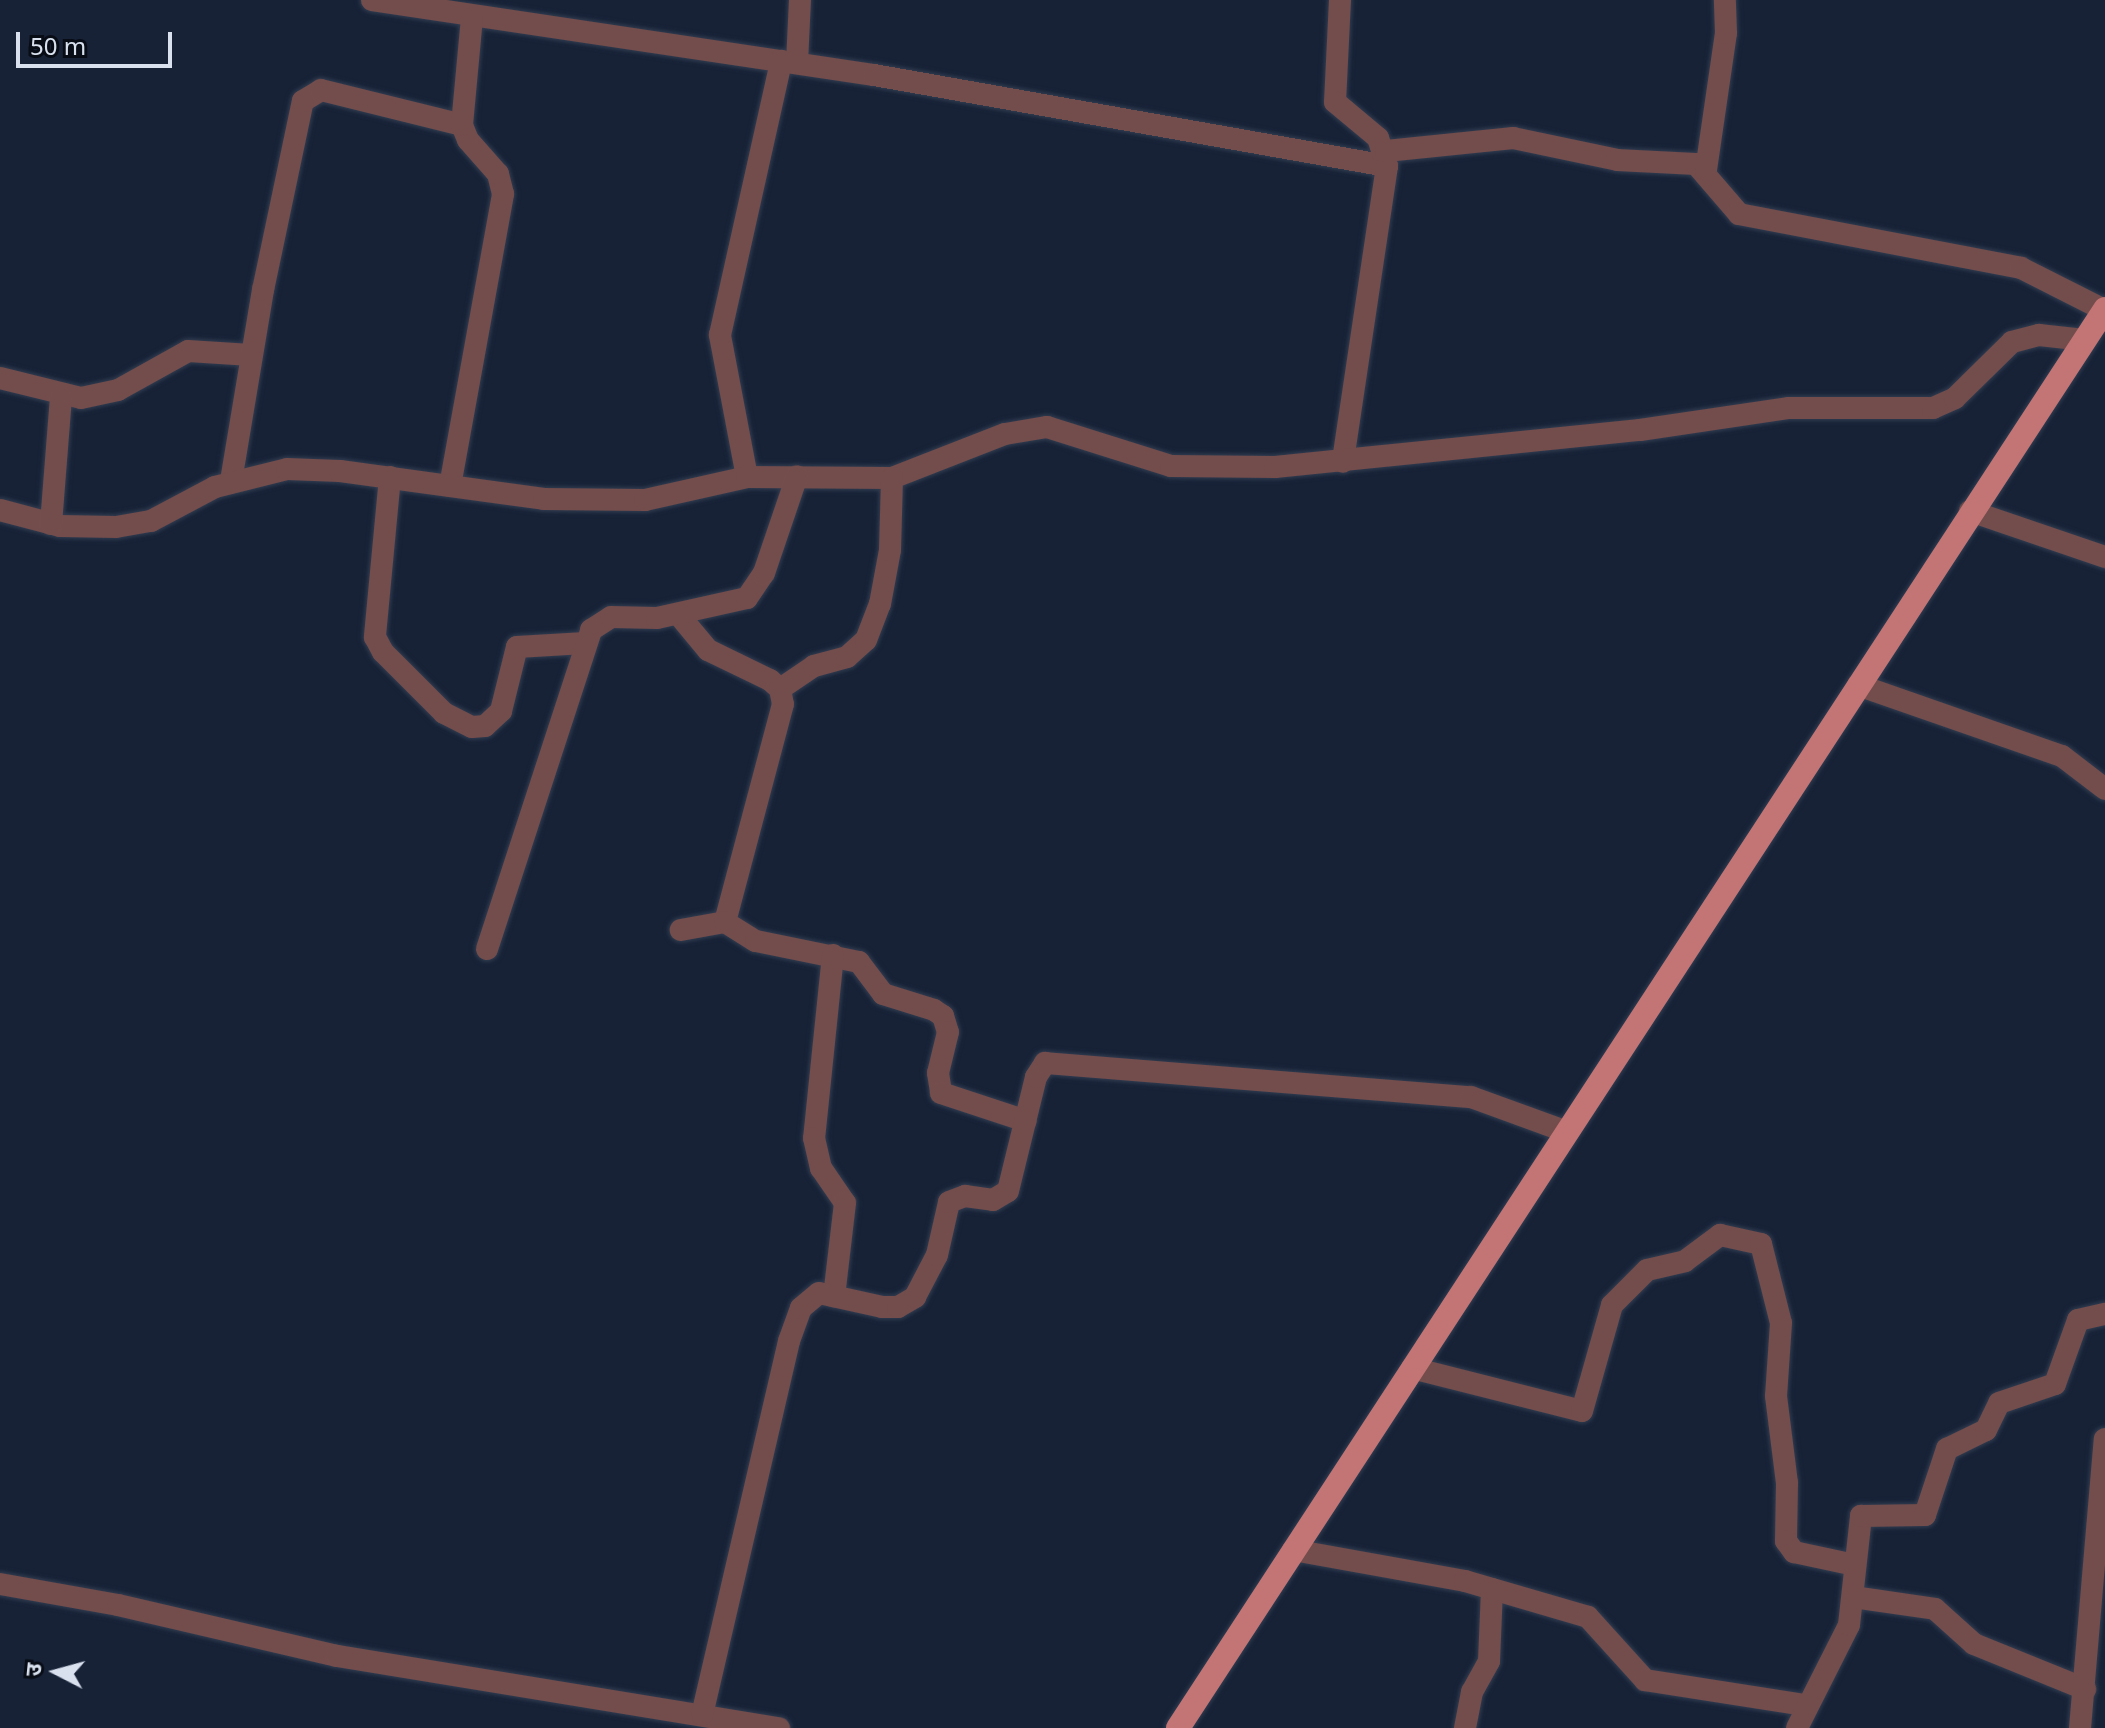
<!DOCTYPE html>
<meta charset="utf-8">
<style>
body{margin:0}
#map{position:relative;width:2105px;height:1728px;overflow:hidden;background:#172237;font-family:"Noto Sans","Noto Sans Devanagari",sans-serif}
div>[style]{position:absolute}
.roads{filter:drop-shadow(0 0 2px #323d51) drop-shadow(0 0 2px #323d51)}
.minor>*{height:22px;margin:-11px;padding:0 11px;transform-origin:11px;border-radius:11px;background:#734d4c}
.major>*{height:24px;margin:-12px;padding:0 12px;transform-origin:12px;border-radius:12px;background:#c27574}
span{translate:-50% -50%;white-space:nowrap;text-align:center;line-height:1.15;-webkit-text-stroke:6px #070c15;paint-order:stroke}
.north{position:absolute;left:16px;top:1632px;width:80px;height:80px;-webkit-text-stroke:6px #070c15;paint-order:stroke;rotate:276deg;font-size:22px;font-weight:700;line-height:32px;text-align:center;color:#d9e1ef}
.north::after{content:'';display:block;margin:auto;width:28px;height:36px;background:#d9e1ef;clip-path:polygon(50% 0,100% 100%,50% 72%,0 100%)}
.scale{position:absolute;left:16px;top:32px;width:156px;height:36px;box-sizing:border-box;border:4px solid #d9e1ef;border-top:0;padding-left:10px;font-size:24px;line-height:28px;white-space:nowrap;color:#d9e1ef;-webkit-text-stroke:6px #070c15;paint-order:stroke}
</style>
<div id="map">
<div class="roads">
<div class="minor">
<div style="left:372px;top:0;width:508px;rotate:8.5deg"></div>
<div style="left:874px;top:75px;width:521px;rotate:10.06deg"></div>
<div style="left:1340px;top:0;width:102px;rotate:92.8deg"></div>
<div style="left:1335px;top:102px;width:56px;rotate:39.9deg"></div>
<div style="left:1378px;top:138px;width:29px;rotate:72deg"></div>
<div style="left:1387px;top:166px;width:299px;rotate:98.5deg"></div>
<div style="left:797px;top:63px;width:63px;rotate:-87.3deg"></div>
<div style="left:1386px;top:151px;width:128px;rotate:-5.8deg"></div>
<div style="left:1513px;top:138px;width:106px;rotate:11.9deg"></div>
<div style="left:1617px;top:160px;width:79px;rotate:2.9deg"></div>
<div style="left:1696px;top:164px;width:66px;rotate:49.3deg"></div>
<div style="left:1739px;top:214px;width:287px;rotate:10.8deg"></div>
<div style="left:2021px;top:268px;width:93px;rotate:26.8deg"></div>
<div style="left:1706px;top:170px;width:138px;rotate:-81.7deg"></div>
<div style="left:1726px;top:33px;width:33px;rotate:-92deg"></div>
<div style="left:0;top:378px;width:83px;rotate:13.9deg"></div>
<div style="left:81px;top:398px;width:38px;rotate:-12deg"></div>
<div style="left:118px;top:390px;width:80px;rotate:-29.1deg"></div>
<div style="left:188px;top:351px;width:63px;rotate:3.6deg"></div>
<div style="left:390px;top:477px;width:161px;rotate:95.4deg"></div>
<div style="left:375px;top:637px;width:17px;rotate:62deg"></div>
<div style="left:383px;top:652px;width:86px;rotate:45deg"></div>
<div style="left:444px;top:713px;width:31px;rotate:27deg"></div>
<div style="left:472px;top:727px;width:13px;rotate:-4deg"></div>
<div style="left:485px;top:726px;width:22px;rotate:-43deg"></div>
<div style="left:501px;top:711px;width:66px;rotate:-76deg"></div>
<div style="left:517px;top:647px;width:68px;rotate:-3.4deg"></div>
<div style="left:747px;top:477px;width:145px;rotate:-100.8deg"></div>
<div style="left:720px;top:335px;width:281px;rotate:-77.4deg"></div>
<div style="left:231px;top:481px;width:194px;rotate:-80.5deg"></div>
<div style="left:263px;top:290px;width:193px;rotate:-78.1deg"></div>
<div style="left:303px;top:101px;width:21px;rotate:-31deg"></div>
<div style="left:321px;top:90px;width:145px;rotate:13.9deg"></div>
<div style="left:450px;top:486px;width:297px;rotate:-79.7deg"></div>
<div style="left:503px;top:194px;width:21px;rotate:-104deg"></div>
<div style="left:498px;top:174px;width:45px;rotate:-131.4deg"></div>
<div style="left:468px;top:140px;width:16px;rotate:-112deg"></div>
<div style="left:462px;top:125px;width:107px;rotate:-84.7deg"></div>
<div style="left:0;top:510px;width:62px;rotate:14.9deg"></div>
<div style="left:60px;top:526px;width:56px;rotate:1deg"></div>
<div style="left:116px;top:527px;width:36px;rotate:-10deg"></div>
<div style="left:151px;top:521px;width:72px;rotate:-28deg"></div>
<div style="left:215px;top:487px;width:74px;rotate:-14deg"></div>
<div style="left:287px;top:469px;width:53px;rotate:2.2deg"></div>
<div style="left:340px;top:471px;width:206px;rotate:7.8deg"></div>
<div style="left:544px;top:499px;width:101px;rotate:0.6deg"></div>
<div style="left:645px;top:500px;width:105px;rotate:-12.7deg"></div>
<div style="left:747px;top:477px;width:145px;rotate:0.4deg"></div>
<div style="left:892px;top:478px;width:121px;rotate:-21.3deg"></div>
<div style="left:1005px;top:434px;width:43px;rotate:-9.5deg"></div>
<div style="left:1047px;top:427px;width:130px;rotate:17.5deg"></div>
<div style="left:1171px;top:466px;width:104px;rotate:0.6deg"></div>
<div style="left:1275px;top:467px;width:367px;rotate:-5.8deg"></div>
<div style="left:1640px;top:430px;width:151px;rotate:-8.4deg"></div>
<div style="left:1789px;top:408px;width:144px"></div>
<div style="left:1933px;top:408px;width:24px;rotate:-24deg"></div>
<div style="left:1955px;top:398px;width:80px;rotate:-44.5deg"></div>
<div style="left:2012px;top:342px;width:28px;rotate:-15deg"></div>
<div style="left:2039px;top:335px;width:46px;rotate:6.2deg"></div>
<div style="left:1970px;top:511px;width:143px;rotate:18.8deg"></div>
<div style="left:51px;top:524px;width:127px;rotate:-85.5deg"></div>
<div style="left:678px;top:614px;width:47px;rotate:50.2deg"></div>
<div style="left:708px;top:650px;width:69px;rotate:25.8deg"></div>
<div style="left:770px;top:680px;width:13px;rotate:42deg"></div>
<div style="left:780px;top:689px;width:15px;rotate:79deg"></div>
<div style="left:783px;top:704px;width:226px;rotate:104.9deg"></div>
<div style="left:725px;top:922px;width:45px;rotate:169.7deg"></div>
<div style="left:1858px;top:685px;width:216px;rotate:19.2deg"></div>
<div style="left:2062px;top:756px;width:54px;rotate:37.5deg"></div>
<div style="left:780px;top:689px;width:41px;rotate:-34.1deg"></div>
<div style="left:814px;top:666px;width:34px;rotate:-15deg"></div>
<div style="left:847px;top:657px;width:25px;rotate:-42deg"></div>
<div style="left:866px;top:640px;width:39px;rotate:-69deg"></div>
<div style="left:880px;top:604px;width:55px;rotate:-79.5deg"></div>
<div style="left:890px;top:550px;width:72px;rotate:-88.4deg"></div>
<div style="left:725px;top:922px;width:36px;rotate:32deg"></div>
<div style="left:756px;top:941px;width:105px;rotate:11.5deg"></div>
<div style="left:859px;top:962px;width:40px;rotate:53deg"></div>
<div style="left:883px;top:994px;width:53px;rotate:17.4deg"></div>
<div style="left:934px;top:1010px;width:11px;rotate:34deg"></div>
<div style="left:943px;top:1016px;width:17px;rotate:73deg"></div>
<div style="left:948px;top:1032px;width:42px;rotate:103.7deg"></div>
<div style="left:938px;top:1073px;width:20px;rotate:81deg"></div>
<div style="left:941px;top:1093px;width:89px;rotate:18.2deg"></div>
<div style="left:487px;top:949px;width:336px;rotate:-71.9deg"></div>
<div style="left:591px;top:630px;width:24px;rotate:-33deg"></div>
<div style="left:611px;top:617px;width:46px;rotate:1.2deg"></div>
<div style="left:657px;top:618px;width:92px;rotate:-12.5deg"></div>
<div style="left:747px;top:598px;width:30px;rotate:-56deg"></div>
<div style="left:764px;top:573px;width:102px;rotate:-71.2deg"></div>
<div style="left:833px;top:955px;width:184px;rotate:95.9deg"></div>
<div style="left:814px;top:1138px;width:31px;rotate:77deg"></div>
<div style="left:821px;top:1168px;width:42px;rotate:55.6deg"></div>
<div style="left:845px;top:1203px;width:94px;rotate:96.7deg"></div>
<div style="left:1412px;top:1368px;width:175px;rotate:14.2deg"></div>
<div style="left:1582px;top:1411px;width:110px;rotate:-74.2deg"></div>
<div style="left:1612px;top:1305px;width:49px;rotate:-45deg"></div>
<div style="left:1647px;top:1270px;width:39px;rotate:-13deg"></div>
<div style="left:1685px;top:1261px;width:44px;rotate:-36.6deg"></div>
<div style="left:1720px;top:1235px;width:42px;rotate:12.4deg"></div>
<div style="left:1761px;top:1244px;width:81px;rotate:75.8deg"></div>
<div style="left:1781px;top:1323px;width:73px;rotate:93.9deg"></div>
<div style="left:1776px;top:1396px;width:88px;rotate:82.8deg"></div>
<div style="left:1787px;top:1483px;width:58px;rotate:91deg"></div>
<div style="left:1786px;top:1541px;width:14px;rotate:54deg"></div>
<div style="left:1794px;top:1552px;width:62px;rotate:12deg"></div>
<div style="left:1293px;top:1550px;width:175px;rotate:10.2deg"></div>
<div style="left:1465px;top:1581px;width:128px;rotate:16.3deg"></div>
<div style="left:1588px;top:1617px;width:85px;rotate:47.9deg"></div>
<div style="left:1645px;top:1680px;width:161px;rotate:8.9deg"></div>
<div style="left:0;top:1584px;width:120px;rotate:10.1deg"></div>
<div style="left:118px;top:1605px;width:225px;rotate:13.1deg"></div>
<div style="left:337px;top:1656px;width:448px;rotate:9.3deg"></div>
<div style="left:1853px;top:1597px;width:83px;rotate:8.3deg"></div>
<div style="left:1935px;top:1609px;width:52px;rotate:41.9deg"></div>
<div style="left:1974px;top:1644px;width:120px;rotate:22.1deg"></div>
<div style="left:702px;top:1715px;width:384px;rotate:-76.9deg"></div>
<div style="left:789px;top:1341px;width:35px;rotate:-70deg"></div>
<div style="left:801px;top:1308px;width:23px;rotate:-40deg"></div>
<div style="left:819px;top:1293px;width:65px;rotate:12.5deg"></div>
<div style="left:882px;top:1307px;width:16px"></div>
<div style="left:898px;top:1307px;width:20px;rotate:-30deg"></div>
<div style="left:915px;top:1297px;width:47px;rotate:-62.4deg"></div>
<div style="left:937px;top:1255px;width:54px;rotate:-77.2deg"></div>
<div style="left:949px;top:1202px;width:17px;rotate:-21deg"></div>
<div style="left:965px;top:1196px;width:28px;rotate:8deg"></div>
<div style="left:993px;top:1200px;width:17px;rotate:-31deg"></div>
<div style="left:1008px;top:1191px;width:117px;rotate:-76.2deg"></div>
<div style="left:1036px;top:1077px;width:17px;rotate:-57deg"></div>
<div style="left:1045px;top:1063px;width:427px;rotate:4.6deg"></div>
<div style="left:1471px;top:1097px;width:102px;rotate:20deg"></div>
<div style="left:1465px;top:1728px;width:37px;rotate:-79deg"></div>
<div style="left:1472px;top:1692px;width:35px;rotate:-61deg"></div>
<div style="left:1489px;top:1661px;width:72px;rotate:-87.6deg"></div>
<div style="left:1797px;top:1728px;width:115px;rotate:-63.2deg"></div>
<div style="left:1849px;top:1625px;width:110px;rotate:-83.7deg"></div>
<div style="left:1861px;top:1516px;width:64px;rotate:-0.9deg"></div>
<div style="left:1925px;top:1515px;width:70px;rotate:-71.6deg"></div>
<div style="left:1947px;top:1449px;width:43px;rotate:-26deg"></div>
<div style="left:1986px;top:1430px;width:30px;rotate:-64deg"></div>
<div style="left:1999px;top:1403px;width:59px;rotate:-18.7deg"></div>
<div style="left:2055px;top:1384px;width:68px;rotate:-70.2deg"></div>
<div style="left:2078px;top:1320px;width:28px;rotate:-13deg"></div>
<div style="left:2080px;top:1728px;width:290px;rotate:-85.1deg"></div>
</div>
<div class="major">
<div style="left:1178px;top:1728px;width:1695px;rotate:-56.84deg"></div>
</div>
</div>
<div class="north">उ</div>
<div class="scale">50 m</div>
</div>
